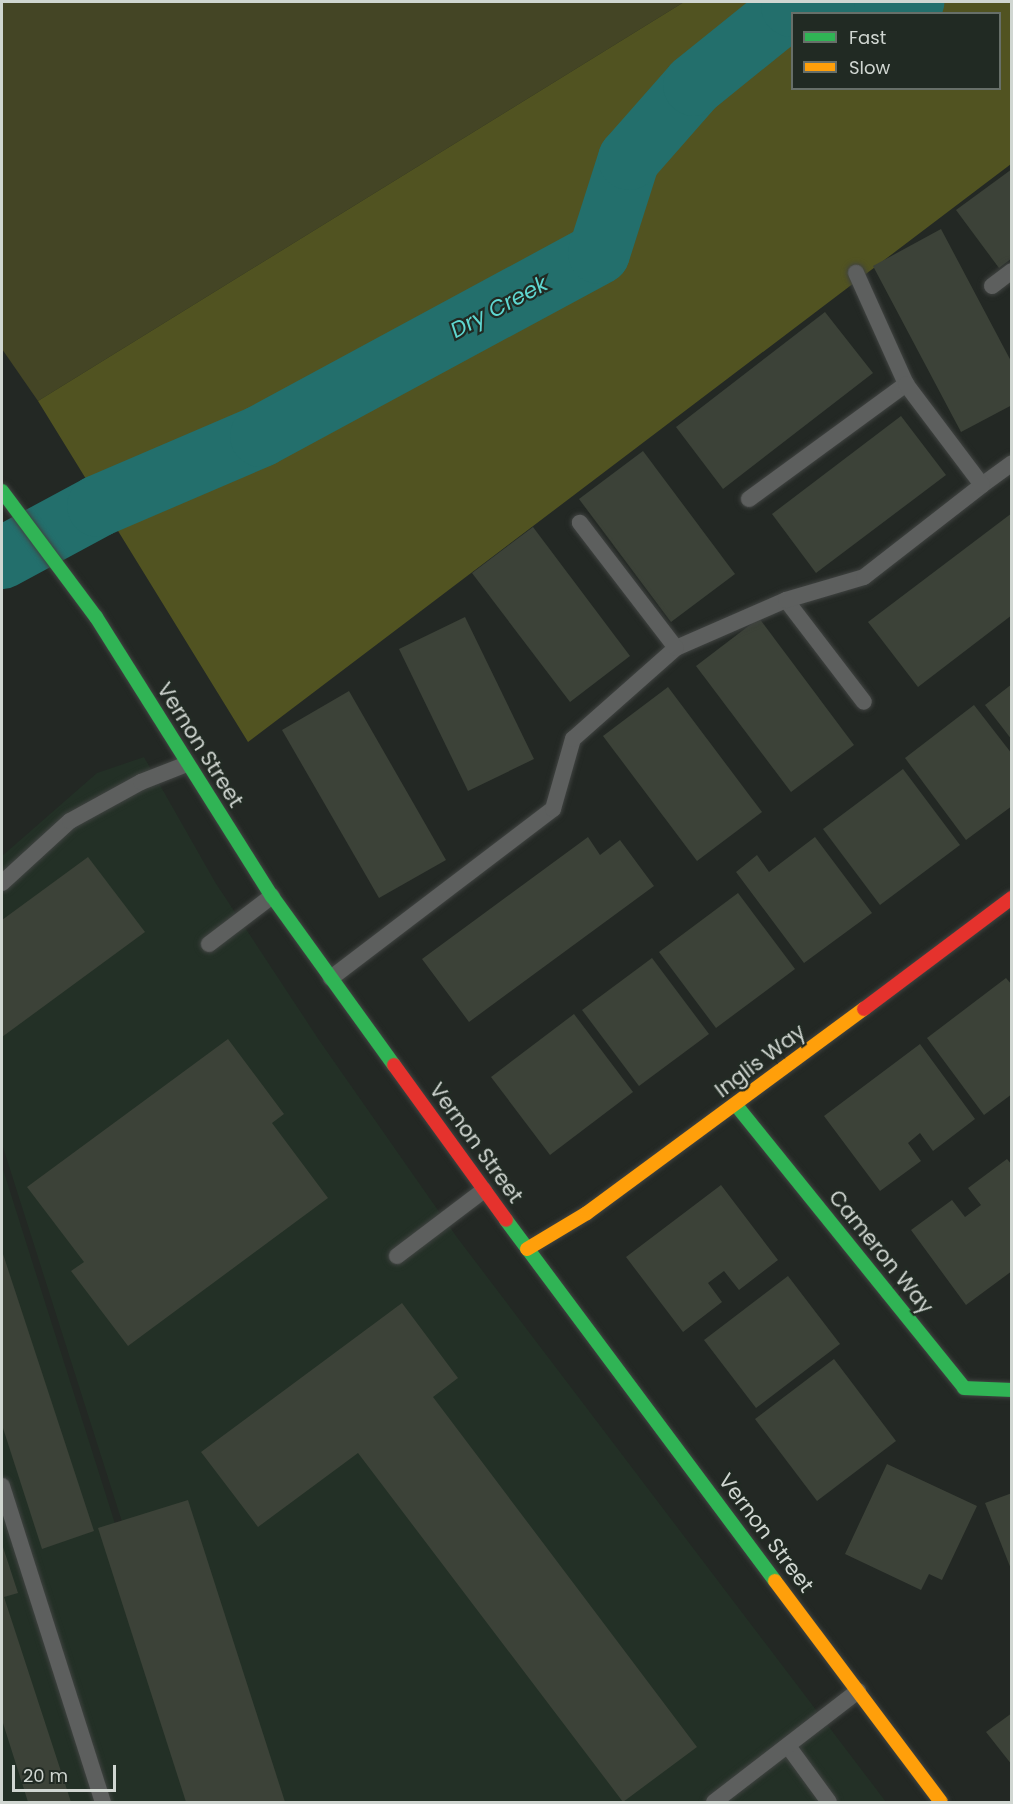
<!DOCTYPE html>
<style>
body{margin:0}
#map{position:relative;width:1013px;height:1804px;overflow:hidden;background:#232824;font-family:Poppins,sans-serif}
div>[style]{position:absolute}
.built>*{inset:0;background:#233026}
.green>*{inset:0;background:#444525}
.forest>*{inset:0;background:#515321}
.river>*{height:62px;margin:-31px;padding:0 31px;transform-origin:31px;border-radius:31px;background:#236f6c}
.building>*{inset:0;background:#3c4238}
.roads{filter:drop-shadow(0 0 2px #404341) drop-shadow(0 0 2px #404341)}
.lane>*{height:16px;margin:-8px;padding:0 8px;transform-origin:8px;border-radius:8px;background:#5d5f5e}
.fast>*{height:14px;margin:-7px;padding:0 7px;transform-origin:7px;border-radius:7px;background:#30b455}
.slow>*{height:14px;margin:-7px;padding:0 7px;transform-origin:7px;border-radius:7px;background:#ff9f0a}
.jam>*{height:14px;margin:-7px;padding:0 7px;transform-origin:7px;border-radius:7px;background:#e5322d}
span{translate:-50% -50%;white-space:nowrap;text-align:center;line-height:1.15;-webkit-text-stroke:4.5px #212a23;paint-order:stroke}
.street-label{font-size:21px;color:#d0d6d1}
.water-label{font-size:22px;color:#5fd7d1;font-style:italic}
.frame{position:absolute;inset:0;border:3px solid #d0d6d1;pointer-events:none}
.legend{position:absolute;left:791px;top:12px;width:210px;height:78px;box-sizing:border-box;background:#212a23;border:2px solid #676f69;margin:0;padding:8px 10px;list-style:none;font-size:18px;color:#d0d6d1}
.legend li{display:flex;align-items:center;gap:12px;height:30px}
.legend b{width:30px;border:2px solid #676f69}
.scale{position:absolute;left:12px;top:1765px;width:104px;height:27px;box-sizing:border-box;border:3px solid #d0d6d1;border-top:0;padding-left:8px;font-size:18px;line-height:21px;white-space:nowrap;color:#d0d6d1;-webkit-text-stroke:4px #212a23;paint-order:stroke}
</style>
<div id="map">
<div class="built">
<div style="clip-path:polygon(144px 757px,215px 882px,319px 1040px,456px 1236px,886px 1802px,211px 1802px,2px 1144px,2px 856px,97px 773px)"></div>
<div style="clip-path:polygon(2px 1166px,203px 1802px,2px 1802px)"></div>
</div>
<div class="green">
<div style="clip-path:polygon(2px 2px,684px 2px,38px 401px,2px 349px)"></div>
</div>
<div class="forest">
<div style="clip-path:polygon(evenodd,684px 2px,1011px 2px,1011px 164px,248px 742px,38px 401px,684px 2px,792px 14px,1000px 14px,1000px 88px,792px 88px,792px 14px)"></div>
</div>
<div class="river">
<div style="left:2px;top:558px;width:109px;rotate:-28.4deg"></div>
<div style="left:98px;top:506px;width:177px;rotate:-23.2deg"></div>
<div style="left:261px;top:436px;width:384px;rotate:-28.4deg"></div>
<div style="left:599px;top:253px;width:99px;rotate:-72.3deg"></div>
<div style="left:629px;top:159px;width:98px;rotate:-48.7deg"></div>
<div style="left:694px;top:85px;width:126px;rotate:-38.9deg"></div>
<div style="left:792px;top:6px;width:93px;rotate:1.2deg"></div>
<div style="left:885px;top:8px;width:29px;rotate:-12deg"></div>
</div>
<div class="building">
<div style="clip-path:polygon(1012px 169px,1012px 258px,999px 268px,956px 210px)"></div>
<div style="clip-path:polygon(941px 229px,1012px 363px,1012px 405px,961px 432px,873px 266px)"></div>
<div style="clip-path:polygon(825px 312px,873px 373px,723px 489px,676px 427px)"></div>
<div style="clip-path:polygon(901px 416px,946px 475px,816px 573px,772px 514px)"></div>
<div style="clip-path:polygon(643px 451px,735px 574px,671px 622px,579px 499px)"></div>
<div style="clip-path:polygon(1012px 513px,1012px 615px,918px 687px,868px 622px)"></div>
<div style="clip-path:polygon(533px 527px,630px 656px,570px 702px,472px 573px)"></div>
<div style="clip-path:polygon(465px 617px,534px 759px,468px 791px,399px 649px)"></div>
<div style="clip-path:polygon(759px 618px,854px 745px,791px 792px,696px 666px)"></div>
<div style="clip-path:polygon(1012px 684px,1012px 740px,985px 705px)"></div>
<div style="clip-path:polygon(668px 687px,762px 812px,697px 861px,603px 736px)"></div>
<div style="clip-path:polygon(349px 691px,446px 860px,379px 898px,282px 730px)"></div>
<div style="clip-path:polygon(974px 705px,1012px 754px,1012px 806px,966px 840px,905px 758px)"></div>
<div style="clip-path:polygon(903px 769px,960px 845px,880px 905px,823px 829px)"></div>
<div style="clip-path:polygon(588px 837px,600px 855px,620px 840px,654px 886px,469px 1022px,422px 959px)"></div>
<div style="clip-path:polygon(815px 837px,872px 913px,804px 963px,736px 872px,757px 855px,769px 872px)"></div>
<div style="clip-path:polygon(88px 857px,145px 932px,2px 1037px,2px 920px)"></div>
<div style="clip-path:polygon(738px 893px,795px 969px,716px 1028px,659px 952px)"></div>
<div style="clip-path:polygon(652px 958px,709px 1034px,639px 1086px,582px 1010px)"></div>
<div style="clip-path:polygon(1006px 978px,1012px 985px,1012px 1094px,984px 1115px,927px 1038px)"></div>
<div style="clip-path:polygon(574px 1014px,633px 1092px,550px 1155px,491px 1077px)"></div>
<div style="clip-path:polygon(228px 1039px,284px 1114px,272px 1123px,328px 1198px,128px 1346px,71px 1271px,84px 1262px,27px 1187px)"></div>
<div style="clip-path:polygon(920px 1044px,975px 1119px,933px 1151px,920px 1133px,908px 1143px,921px 1161px,880px 1191px,824px 1116px)"></div>
<div style="clip-path:polygon(1007px 1159px,1012px 1165px,1012px 1271px,966px 1305px,911px 1230px,952px 1200px,965px 1217px,981px 1205px,968px 1188px)"></div>
<div style="clip-path:polygon(721px 1185px,778px 1260px,739px 1290px,724px 1271px,708px 1283px,722px 1302px,683px 1332px,626px 1257px)"></div>
<div style="clip-path:polygon(2px 1251px,94px 1531px,42px 1549px,2px 1425px)"></div>
<div style="clip-path:polygon(788px 1276px,840px 1344px,756px 1408px,704px 1340px)"></div>
<div style="clip-path:polygon(402px 1303px,458px 1378px,433px 1397px,697px 1747px,623px 1802px,358px 1453px,258px 1527px,201px 1452px)"></div>
<div style="clip-path:polygon(834px 1359px,896px 1441px,817px 1501px,755px 1419px)"></div>
<div style="clip-path:polygon(887px 1464px,977px 1506px,942px 1580px,929px 1574px,921px 1590px,845px 1554px)"></div>
<div style="clip-path:polygon(1012px 1493px,1012px 1569px,1011px 1569px,985px 1503px)"></div>
<div style="clip-path:polygon(188px 1500px,285px 1802px,186px 1802px,98px 1528px)"></div>
<div style="clip-path:polygon(2px 1544px,18px 1593px,4px 1597px,71px 1802px,28px 1802px,2px 1720px)"></div>
<div style="clip-path:polygon(1012px 1713px,1012px 1765px,986px 1732px)"></div>
</div>
<div class="roads">
<div class="lane">
<div style="left:992px;top:286px;width:25px;rotate:-37deg"></div>
<div style="left:982px;top:485px;width:37px;rotate:-36deg"></div>
<div style="left:749px;top:499px;width:195px;rotate:-36.2deg"></div>
<div style="left:906px;top:384px;width:122px;rotate:-114.2deg"></div>
<div style="left:786px;top:600px;width:128px;rotate:52.6deg"></div>
<div style="left:676px;top:648px;width:120px;rotate:-23.6deg"></div>
<div style="left:786px;top:600px;width:81px;rotate:-16.4deg"></div>
<div style="left:864px;top:577px;width:150px;rotate:-37.9deg"></div>
<div style="left:982px;top:485px;width:126px;rotate:-127deg"></div>
<div style="left:2px;top:883px;width:92px;rotate:-42.4deg"></div>
<div style="left:70px;top:821px;width:81px;rotate:-28.8deg"></div>
<div style="left:141px;top:782px;width:49px;rotate:-21.4deg"></div>
<div style="left:209px;top:944px;width:79px;rotate:-37.3deg"></div>
<div style="left:331px;top:978px;width:279px;rotate:-37.3deg"></div>
<div style="left:553px;top:809px;width:73px;rotate:-74.1deg"></div>
<div style="left:573px;top:739px;width:137px;rotate:-41.5deg"></div>
<div style="left:676px;top:648px;width:158px;rotate:-127.5deg"></div>
<div style="left:397px;top:1256px;width:109px;rotate:-37.2deg"></div>
<div style="left:2px;top:1486px;width:332px;rotate:72.3deg"></div>
<div style="left:788px;top:1746px;width:69px;rotate:53.8deg"></div>
<div style="left:714px;top:1802px;width:182px;rotate:-37.6deg"></div>
</div>
<div class="fast">
<div style="left:2px;top:491px;width:157px;rotate:53.3deg"></div>
<div style="left:96px;top:617px;width:330px;rotate:57.8deg"></div>
<div style="left:272px;top:896px;width:208px;rotate:54.2deg"></div>
<div style="left:736px;top:1105px;width:363px;rotate:51.1deg"></div>
<div style="left:964px;top:1388px;width:48px;rotate:2.4deg"></div>
<div style="left:506px;top:1220px;width:450px;rotate:53.3deg"></div>
</div>
<div class="slow">
<div style="left:527px;top:1249px;width:70px;rotate:-31deg"></div>
<div style="left:587px;top:1213px;width:344px;rotate:-36.4deg"></div>
<div style="left:775px;top:1581px;width:276px;rotate:53.1deg"></div>
</div>
<div class="jam">
<div style="left:864px;top:1009px;width:185px;rotate:-36.9deg"></div>
<div style="left:394px;top:1065px;width:191px;rotate:54.1deg"></div>
</div>
</div>
<div class="street-label">
<span style="left:200px;top:745px;rotate:58deg">Vernon Street</span>
<span style="left:760px;top:1061px;rotate:-37deg">Inglis Way</span>
<span style="left:476px;top:1143px;rotate:54deg">Vernon Street</span>
<span style="left:881px;top:1252px;rotate:51deg">Cameron Way</span>
<span style="left:766px;top:1533px;rotate:53deg">Vernon Street</span>
</div>
<div class="water-label">
<span style="left:499px;top:307px;rotate:-28deg">Dry Creek</span>
</div>
<div class="frame"></div>
<ul class="legend">
<li><b style="height:8px;background:#30b455"></b>Fast</li>
<li><b style="height:8px;background:#ff9f0a"></b>Slow</li>
</ul>
<div class="scale">20 m</div>
</div>
